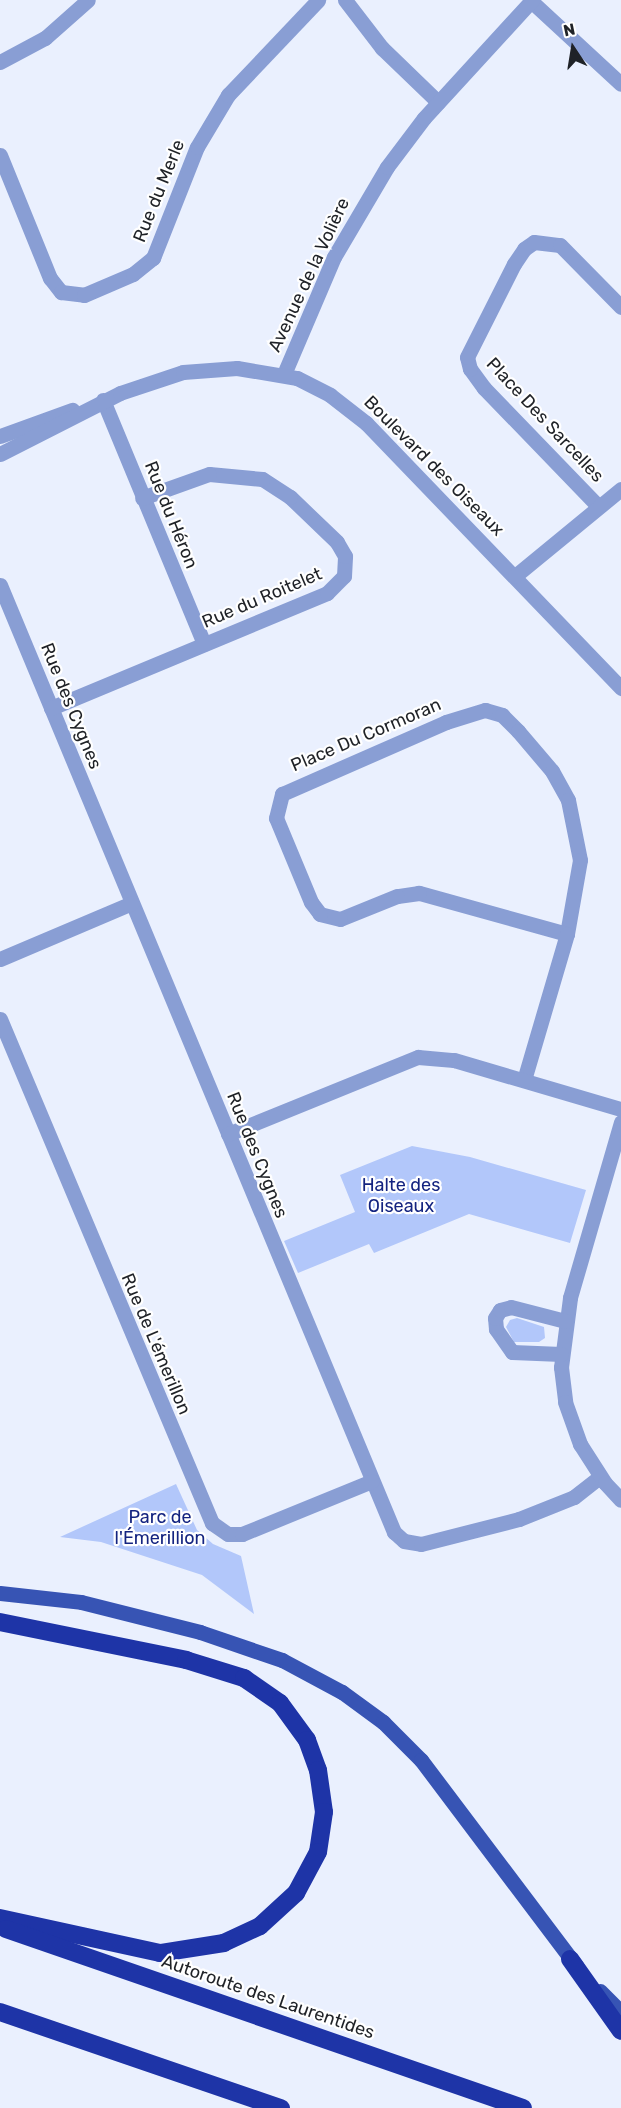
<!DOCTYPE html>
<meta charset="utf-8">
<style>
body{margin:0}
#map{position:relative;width:621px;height:2108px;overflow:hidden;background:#eaf0fe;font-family:Rubik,sans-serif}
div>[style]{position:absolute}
.green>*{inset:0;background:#b2c7fa}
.minor>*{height:15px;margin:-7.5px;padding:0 7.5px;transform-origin:7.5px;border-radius:7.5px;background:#899ed4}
.major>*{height:15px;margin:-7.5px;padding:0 7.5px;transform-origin:7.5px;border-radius:7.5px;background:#3754b4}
.highway>*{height:18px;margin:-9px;padding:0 9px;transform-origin:9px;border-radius:9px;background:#1e34a7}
span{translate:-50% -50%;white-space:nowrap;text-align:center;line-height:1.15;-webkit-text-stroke:4.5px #fff;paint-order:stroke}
.street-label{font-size:18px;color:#1f2227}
.park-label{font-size:18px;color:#142480}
.north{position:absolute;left:543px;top:18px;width:60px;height:60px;-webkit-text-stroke:4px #fff;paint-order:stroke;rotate:348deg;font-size:16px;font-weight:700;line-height:24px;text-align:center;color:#1f2227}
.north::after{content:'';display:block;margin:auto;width:21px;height:27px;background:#1f2227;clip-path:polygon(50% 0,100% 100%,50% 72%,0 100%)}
</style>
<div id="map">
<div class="green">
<div style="clip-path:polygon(412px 1146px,470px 1157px,586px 1190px,570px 1243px,469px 1214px,374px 1253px,369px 1244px,298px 1273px,284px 1241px,355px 1212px,340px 1175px)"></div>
<div style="clip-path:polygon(517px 1318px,544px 1327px,545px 1338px,539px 1342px,514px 1342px,506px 1327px,510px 1320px)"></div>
<div style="clip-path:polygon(176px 1484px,197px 1530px,213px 1544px,241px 1556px,254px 1614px,202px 1575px,101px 1542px,60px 1537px)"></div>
</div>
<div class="minor">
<div style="left:345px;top:0;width:61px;rotate:52.4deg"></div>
<div style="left:382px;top:48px;width:78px;rotate:44deg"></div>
<div style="left:531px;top:1px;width:122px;rotate:42.7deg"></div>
<div style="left:0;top:62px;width:51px;rotate:-28.1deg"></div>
<div style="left:45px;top:38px;width:57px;rotate:-41.5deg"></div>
<div style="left:0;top:155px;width:133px;rotate:67.9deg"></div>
<div style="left:50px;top:278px;width:18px;rotate:52deg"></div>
<div style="left:61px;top:292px;width:23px;rotate:7deg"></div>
<div style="left:84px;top:295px;width:53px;rotate:-23.2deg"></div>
<div style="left:133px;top:274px;width:26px;rotate:-39deg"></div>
<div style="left:153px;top:258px;width:119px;rotate:-68.4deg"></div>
<div style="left:197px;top:147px;width:61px;rotate:-59.2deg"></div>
<div style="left:228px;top:95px;width:131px;rotate:-46.5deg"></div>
<div style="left:284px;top:374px;width:127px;rotate:-66.9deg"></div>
<div style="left:334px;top:257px;width:104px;rotate:-59.5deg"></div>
<div style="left:387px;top:167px;width:61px;rotate:-52.9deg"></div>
<div style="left:424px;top:118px;width:160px;rotate:-47.5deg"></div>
<div style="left:103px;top:400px;width:264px;rotate:67.5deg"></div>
<div style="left:0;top:436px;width:77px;rotate:-19.9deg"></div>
<div style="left:0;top:454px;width:135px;rotate:-26.9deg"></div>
<div style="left:120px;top:393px;width:66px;rotate:-18.4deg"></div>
<div style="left:183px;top:372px;width:54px;rotate:-4.2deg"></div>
<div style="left:237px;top:368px;width:61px;rotate:9.5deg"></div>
<div style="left:297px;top:378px;width:37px;rotate:27deg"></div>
<div style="left:330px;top:395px;width:46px;rotate:37.9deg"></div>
<div style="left:366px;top:423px;width:368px;rotate:46.1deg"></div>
<div style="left:597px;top:505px;width:163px;rotate:-134deg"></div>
<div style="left:484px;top:388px;width:24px;rotate:-126deg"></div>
<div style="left:470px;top:369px;width:12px;rotate:-104deg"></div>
<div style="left:467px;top:357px;width:104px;rotate:-63.2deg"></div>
<div style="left:514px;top:264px;width:18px;rotate:-56deg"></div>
<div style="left:524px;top:249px;width:12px;rotate:-35deg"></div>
<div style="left:534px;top:242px;width:26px;rotate:7deg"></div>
<div style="left:560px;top:245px;width:87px;rotate:45.5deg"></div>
<div style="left:515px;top:576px;width:137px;rotate:-39.4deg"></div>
<div style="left:0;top:585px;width:1026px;rotate:67.41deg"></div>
<div style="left:394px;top:1532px;width:13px;rotate:42deg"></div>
<div style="left:404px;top:1541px;width:17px;rotate:10deg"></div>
<div style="left:421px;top:1544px;width:101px;rotate:-14.3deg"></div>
<div style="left:519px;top:1519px;width:59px;rotate:-21.8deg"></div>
<div style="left:574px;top:1497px;width:33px;rotate:-38deg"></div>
<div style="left:51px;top:708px;width:299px;rotate:-22.6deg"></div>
<div style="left:327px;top:593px;width:24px;rotate:-45deg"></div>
<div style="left:344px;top:576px;width:20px;rotate:-87deg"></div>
<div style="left:345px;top:556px;width:16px;rotate:-120deg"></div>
<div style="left:337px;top:542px;width:65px;rotate:-136.2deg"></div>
<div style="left:290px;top:497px;width:33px;rotate:-147deg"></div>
<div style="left:262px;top:479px;width:53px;rotate:-174.6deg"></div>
<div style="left:209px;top:474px;width:71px;rotate:160.3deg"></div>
<div style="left:485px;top:710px;width:18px;rotate:16deg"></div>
<div style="left:502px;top:715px;width:23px;rotate:45deg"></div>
<div style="left:518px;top:731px;width:52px;rotate:49.6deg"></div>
<div style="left:552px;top:771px;width:33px;rotate:61deg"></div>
<div style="left:568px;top:800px;width:61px;rotate:78.7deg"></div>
<div style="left:580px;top:860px;width:75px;rotate:100deg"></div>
<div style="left:567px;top:934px;width:154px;rotate:-164.5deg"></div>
<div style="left:419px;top:893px;width:22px;rotate:172deg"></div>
<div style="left:397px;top:896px;width:61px;rotate:158deg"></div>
<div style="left:340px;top:919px;width:21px;rotate:-166deg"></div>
<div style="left:320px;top:914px;width:15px;rotate:-127deg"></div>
<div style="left:311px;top:902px;width:91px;rotate:-112.6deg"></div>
<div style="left:276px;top:818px;width:25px;rotate:-76deg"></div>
<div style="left:282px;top:794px;width:179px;rotate:-23.7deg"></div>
<div style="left:446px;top:722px;width:41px;rotate:-17.1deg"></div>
<div style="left:0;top:959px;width:143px;rotate:-23deg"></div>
<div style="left:0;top:1019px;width:547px;rotate:67.19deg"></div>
<div style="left:212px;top:1523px;width:19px;rotate:35deg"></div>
<div style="left:228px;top:1534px;width:14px"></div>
<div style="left:242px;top:1534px;width:140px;rotate:-22.2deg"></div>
<div style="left:524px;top:1080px;width:152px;rotate:-73.6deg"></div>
<div style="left:621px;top:1122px;width:183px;rotate:106.2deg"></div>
<div style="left:570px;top:1298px;width:70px;rotate:97.4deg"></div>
<div style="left:561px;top:1367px;width:35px;rotate:83deg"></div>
<div style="left:565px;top:1402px;width:45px;rotate:70.3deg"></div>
<div style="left:580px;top:1444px;width:46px;rotate:57.3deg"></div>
<div style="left:605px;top:1483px;width:23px;rotate:47deg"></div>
<div style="left:228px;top:1134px;width:205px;rotate:-22.1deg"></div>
<div style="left:418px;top:1057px;width:36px;rotate:5deg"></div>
<div style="left:454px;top:1060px;width:174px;rotate:16.4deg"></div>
<div style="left:561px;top:1354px;width:49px;rotate:-177.7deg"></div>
<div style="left:512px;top:1352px;width:28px;rotate:-125deg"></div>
<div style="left:496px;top:1329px;width:11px;rotate:-95deg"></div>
<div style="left:495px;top:1318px;width:9px;rotate:-58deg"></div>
<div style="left:500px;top:1310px;width:11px;rotate:-15deg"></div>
<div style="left:511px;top:1307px;width:56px;rotate:14.5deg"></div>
</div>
<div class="major">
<div style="left:0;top:1593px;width:81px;rotate:6.3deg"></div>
<div style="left:81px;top:1602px;width:123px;rotate:14.1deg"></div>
<div style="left:200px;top:1632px;width:87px;rotate:18.9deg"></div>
<div style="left:282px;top:1660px;width:68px;rotate:28.1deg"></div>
<div style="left:342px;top:1692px;width:51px;rotate:36.2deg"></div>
<div style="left:383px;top:1722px;width:54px;rotate:45deg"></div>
<div style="left:421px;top:1760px;width:259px;rotate:53deg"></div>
<div style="left:600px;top:1991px;width:30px;rotate:45deg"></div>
</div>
<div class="highway">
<div style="left:0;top:1622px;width:190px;rotate:11.5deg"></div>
<div style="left:186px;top:1660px;width:61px;rotate:17.2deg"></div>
<div style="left:244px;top:1678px;width:44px;rotate:34.8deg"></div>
<div style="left:280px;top:1703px;width:46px;rotate:53.9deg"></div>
<div style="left:307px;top:1740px;width:32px;rotate:70deg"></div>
<div style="left:318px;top:1770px;width:42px;rotate:81.9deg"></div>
<div style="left:324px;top:1812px;width:40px;rotate:98.5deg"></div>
<div style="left:318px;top:1852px;width:47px;rotate:118.2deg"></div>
<div style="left:296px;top:1893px;width:49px;rotate:137.5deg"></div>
<div style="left:260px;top:1926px;width:40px;rotate:155deg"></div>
<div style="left:224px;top:1943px;width:65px;rotate:171.1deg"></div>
<div style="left:160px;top:1953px;width:164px;rotate:-167.7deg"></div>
<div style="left:6px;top:1929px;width:547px;rotate:19.1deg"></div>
<div style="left:570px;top:1959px;width:88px;rotate:54.7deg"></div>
<div style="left:0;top:2012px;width:297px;rotate:18.9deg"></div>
</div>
<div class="street-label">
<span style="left:159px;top:191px;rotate:-68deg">Rue du Merle</span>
<span style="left:309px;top:275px;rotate:-65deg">Avenue de la Volière</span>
<span style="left:545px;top:420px;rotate:47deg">Place Des Sarcelles</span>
<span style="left:434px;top:466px;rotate:45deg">Boulevard des Oiseaux</span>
<span style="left:171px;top:515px;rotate:68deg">Rue du Héron</span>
<span style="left:262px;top:598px;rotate:-23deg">Rue du Roitelet</span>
<span style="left:71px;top:706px;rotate:68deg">Rue des Cygnes</span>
<span style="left:366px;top:735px;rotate:-23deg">Place Du Cormoran</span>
<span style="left:257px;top:1155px;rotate:68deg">Rue des Cygnes</span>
<span style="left:156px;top:1344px;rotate:67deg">Rue de L'émerillon</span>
<span style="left:268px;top:1997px;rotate:19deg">Autoroute des Laurentides</span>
</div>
<div class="park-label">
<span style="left:401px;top:1196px">Halte des<br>Oiseaux</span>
<span style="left:160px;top:1528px">Parc de<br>l'Émerillion</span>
</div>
<div class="north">N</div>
</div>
